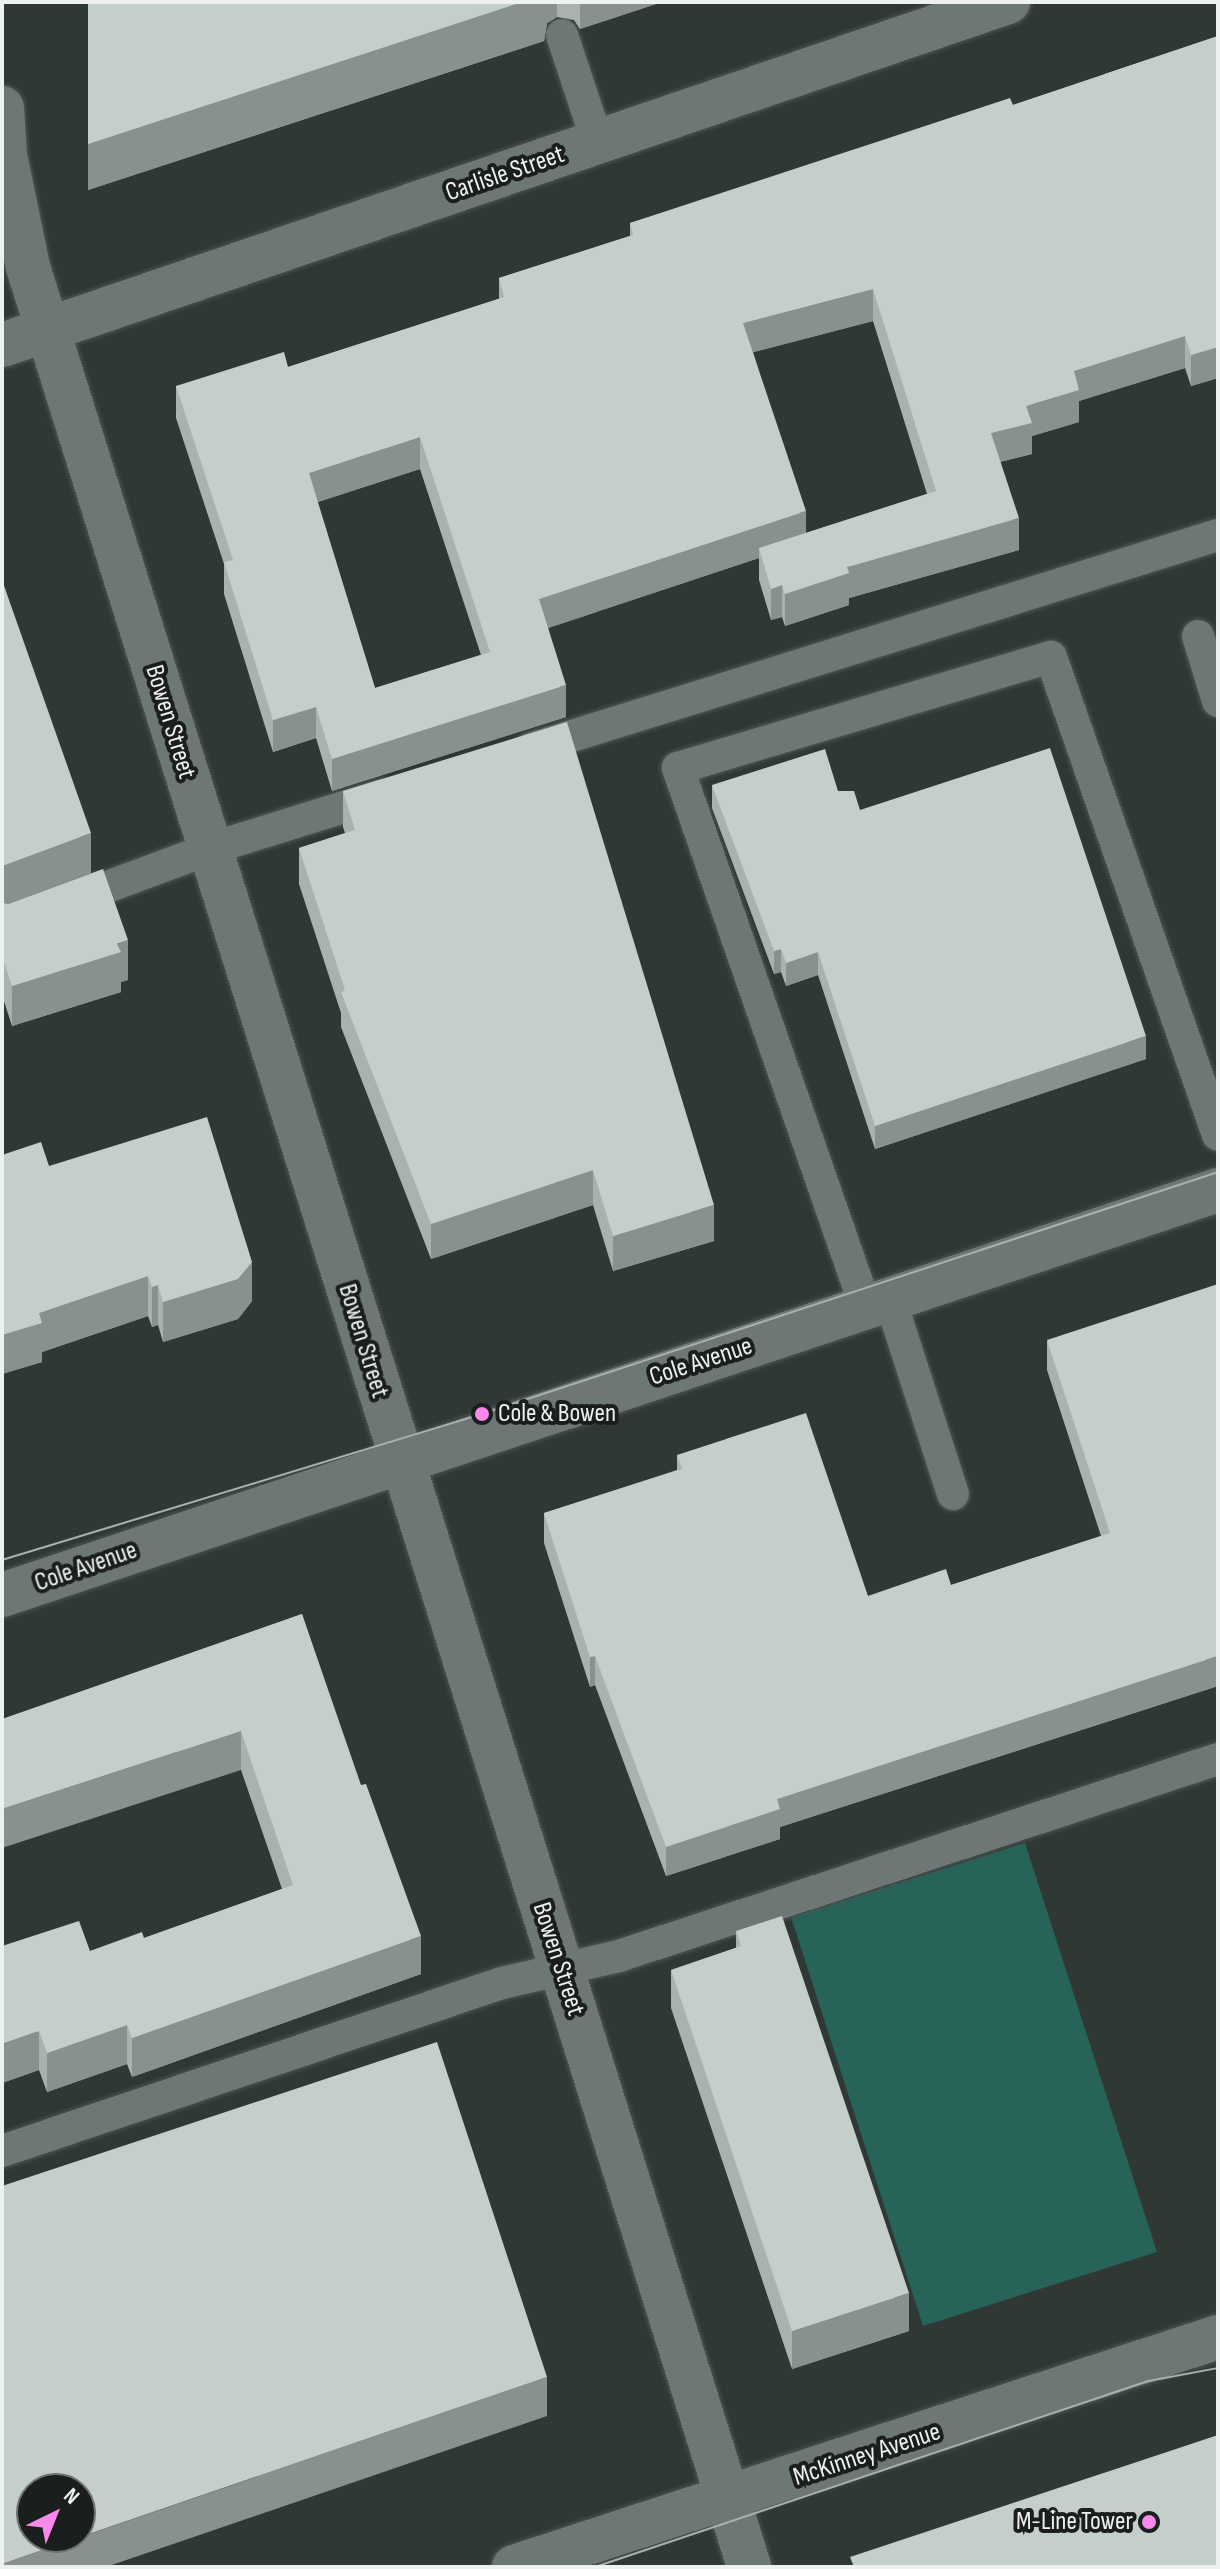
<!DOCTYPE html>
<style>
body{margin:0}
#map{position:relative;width:1220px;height:2569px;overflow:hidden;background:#2f3835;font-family:"Sofia Sans Condensed",sans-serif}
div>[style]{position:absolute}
.green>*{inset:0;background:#276358}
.roads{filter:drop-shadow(0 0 2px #4f5654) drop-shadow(0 0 2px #4f5654)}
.service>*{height:32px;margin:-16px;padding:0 16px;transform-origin:16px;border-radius:16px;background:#6d7775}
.minor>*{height:44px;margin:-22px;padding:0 22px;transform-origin:22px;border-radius:22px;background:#6d7775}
.tertiary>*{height:44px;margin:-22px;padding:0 22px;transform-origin:22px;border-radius:22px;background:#6d7775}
.tram>*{height:2px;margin:-1px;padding:0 1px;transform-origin:1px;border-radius:1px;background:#a9b0ae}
.wall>*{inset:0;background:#a9b2af}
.shaded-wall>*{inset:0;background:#89918f}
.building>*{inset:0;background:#c4cfcc}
.dots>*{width:22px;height:22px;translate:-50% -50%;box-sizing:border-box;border:4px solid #1a1e1d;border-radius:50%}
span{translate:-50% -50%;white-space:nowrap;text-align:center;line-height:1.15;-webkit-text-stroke:8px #1a1e1d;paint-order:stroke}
.street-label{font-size:26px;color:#edf2f1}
.poi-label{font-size:26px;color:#edf2f1}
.left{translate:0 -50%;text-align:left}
.right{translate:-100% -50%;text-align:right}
.frame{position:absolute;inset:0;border:4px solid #edf2f1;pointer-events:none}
.north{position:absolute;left:16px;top:2473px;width:80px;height:80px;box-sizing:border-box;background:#1a1e1d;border:2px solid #6e7372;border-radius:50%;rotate:43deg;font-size:22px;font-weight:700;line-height:32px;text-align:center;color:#edf2f1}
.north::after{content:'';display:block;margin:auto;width:28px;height:36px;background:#f888ea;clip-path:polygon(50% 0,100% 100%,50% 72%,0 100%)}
</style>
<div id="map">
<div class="green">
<div style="clip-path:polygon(1025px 1843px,1157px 2252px,923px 2326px,791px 1917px)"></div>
</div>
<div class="roads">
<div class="service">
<div style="left:562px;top:35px;width:114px;rotate:71.6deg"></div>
<div style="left:1198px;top:636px;width:68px;rotate:72.9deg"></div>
<div style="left:530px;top:749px;width:721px;rotate:-17.28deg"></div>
<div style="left:2px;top:926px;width:221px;rotate:-20.4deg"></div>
<div style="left:209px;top:849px;width:181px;rotate:-17.3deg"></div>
<div style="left:890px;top:1299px;width:205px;rotate:72.1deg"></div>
<div style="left:866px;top:1308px;width:572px;rotate:-109.2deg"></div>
<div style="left:678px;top:768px;width:389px;rotate:-16.6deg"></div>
<div style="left:1051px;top:657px;width:506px;rotate:70.74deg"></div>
<div style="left:2px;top:2151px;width:527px;rotate:-18.57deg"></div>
<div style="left:502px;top:1983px;width:120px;rotate:-13deg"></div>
<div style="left:619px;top:1956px;width:631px;rotate:-18.21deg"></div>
</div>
<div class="minor">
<div style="left:2px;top:1595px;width:1282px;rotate:-18.42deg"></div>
</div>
<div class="tertiary">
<div style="left:2px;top:108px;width:47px;rotate:86.3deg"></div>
<div style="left:5px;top:155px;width:114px;rotate:78.4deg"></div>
<div style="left:28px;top:267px;width:2410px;rotate:72.59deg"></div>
<div style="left:2px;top:345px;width:1063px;rotate:-18.83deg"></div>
<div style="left:514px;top:2567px;width:741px;rotate:-18.09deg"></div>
</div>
</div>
<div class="tram">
<div style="left:2px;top:1560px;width:502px;rotate:-16.92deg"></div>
<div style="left:482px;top:1414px;width:775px;rotate:-18.2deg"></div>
<div style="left:595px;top:2567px;width:583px;rotate:-18.59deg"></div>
<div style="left:1148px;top:2381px;width:71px;rotate:-10.5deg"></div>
</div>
<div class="wall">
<div style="clip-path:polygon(88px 2px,662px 2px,580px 29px,574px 20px,557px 17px,547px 23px,544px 41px,88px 190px)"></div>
<div style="clip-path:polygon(evenodd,1218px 36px,1218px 378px,1191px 386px,1185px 368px,1079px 401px,1079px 422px,1032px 436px,1032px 454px,1000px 462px,1019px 550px,849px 598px,849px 605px,785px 626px,782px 617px,771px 620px,759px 580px,759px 558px,548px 628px,566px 717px,332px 791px,316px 738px,273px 752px,224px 594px,224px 564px,176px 418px,176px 386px,288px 367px,499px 299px,499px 278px,630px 236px,630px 223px,1013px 105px,1218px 36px,873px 321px,927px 494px,806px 533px,753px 352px,873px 321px,1218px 36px,420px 469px,481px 655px,375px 688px,317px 502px,420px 469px)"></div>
<div style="clip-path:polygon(2px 580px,91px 873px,7px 904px,128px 980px,121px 982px,121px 992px,12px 1026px,2px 995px)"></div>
<div style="clip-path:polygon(712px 785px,838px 791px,1146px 1059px,875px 1149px,818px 975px,786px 986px,781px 972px,774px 974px,712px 808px)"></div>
<div style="clip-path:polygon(343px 791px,714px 1241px,613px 1271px,593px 1205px,431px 1259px,341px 1027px,341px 1013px,299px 884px,299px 848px,345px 833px,343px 827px)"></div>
<div style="clip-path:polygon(49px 1166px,252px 1301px,238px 1319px,163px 1342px,158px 1325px,152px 1327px,148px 1316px,42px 1352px,42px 1362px,2px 1374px)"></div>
<div style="clip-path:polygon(1047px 1340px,1218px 1686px,780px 1827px,780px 1839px,666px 1876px,595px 1685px,590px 1687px,544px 1543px,544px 1513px,677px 1470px,677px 1455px,868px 1596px,951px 1585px,1101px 1536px,1047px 1370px)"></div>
<div style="clip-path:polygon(302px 1614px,421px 1974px,132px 2077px,127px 2064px,47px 2092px,39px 2070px,2px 2083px,90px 1951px,144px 1938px,282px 1889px,241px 1770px,33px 1709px)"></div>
<div style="clip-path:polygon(736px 1931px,909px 2331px,792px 2369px,671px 2008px,671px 1970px,736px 1948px)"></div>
</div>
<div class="shaded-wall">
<div style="clip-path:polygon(522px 2px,557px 2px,557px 17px,547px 23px,544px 41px,88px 190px,88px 144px)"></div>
<div style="clip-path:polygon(580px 2px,662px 2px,580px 29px)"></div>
<div style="clip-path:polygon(873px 289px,873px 321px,743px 355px,743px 323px)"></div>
<div style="clip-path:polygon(1185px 336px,1185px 368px,1079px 401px,1079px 422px,1032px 436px,1032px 454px,991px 464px,991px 433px,1074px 371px)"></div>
<div style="clip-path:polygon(1218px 347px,1218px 378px,1191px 386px,1191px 355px)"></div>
<div style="clip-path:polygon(420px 437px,420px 469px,309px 505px,309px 473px)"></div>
<div style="clip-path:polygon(806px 511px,806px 543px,759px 548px,759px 558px,539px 631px,539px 599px)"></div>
<div style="clip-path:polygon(1019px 518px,1019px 550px,849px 598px,849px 605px,785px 626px,785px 594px,847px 567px)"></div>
<div style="clip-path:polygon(782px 585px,782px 617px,771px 620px,771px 589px)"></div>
<div style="clip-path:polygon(566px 685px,566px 717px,332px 791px,332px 759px)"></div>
<div style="clip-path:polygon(316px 707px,316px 738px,273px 752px,273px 720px)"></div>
<div style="clip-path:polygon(91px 833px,91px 873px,2px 906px,2px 866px)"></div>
<div style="clip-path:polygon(128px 940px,128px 980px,121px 982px,121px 992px,12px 1026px,12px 986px)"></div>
<div style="clip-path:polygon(781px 949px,781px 972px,774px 974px,774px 951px)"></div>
<div style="clip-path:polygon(818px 952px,818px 975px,786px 986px,786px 963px)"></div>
<div style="clip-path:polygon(1146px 1036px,1146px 1059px,875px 1149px,875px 1126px)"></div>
<div style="clip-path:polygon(593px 1170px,593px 1205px,431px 1259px,431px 1224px)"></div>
<div style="clip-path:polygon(714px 1205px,714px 1241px,613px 1271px,613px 1236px)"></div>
<div style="clip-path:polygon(252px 1262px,252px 1301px,238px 1319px,163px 1342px,163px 1302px)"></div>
<div style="clip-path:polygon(148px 1276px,148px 1316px,42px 1352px,42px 1362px,2px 1374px,2px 1335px,39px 1313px)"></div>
<div style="clip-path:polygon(158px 1285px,158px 1325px,152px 1327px,152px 1287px)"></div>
<div style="clip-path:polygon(595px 1656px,595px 1685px,590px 1687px,590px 1657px)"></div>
<div style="clip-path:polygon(1218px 1656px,1218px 1686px,780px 1827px,780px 1839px,666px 1876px,666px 1847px,777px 1799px)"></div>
<div style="clip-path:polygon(241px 1731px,241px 1770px,2px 1848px,2px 1809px)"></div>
<div style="clip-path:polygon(421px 1936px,421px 1974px,132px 2077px,132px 2038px)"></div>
<div style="clip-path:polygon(127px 2025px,127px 2064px,47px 2092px,47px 2053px)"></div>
<div style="clip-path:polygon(39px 2031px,39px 2070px,2px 2083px,2px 2044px)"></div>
<div style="clip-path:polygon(909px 2293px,909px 2331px,792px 2369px,792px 2331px)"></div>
<div style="clip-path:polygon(547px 2377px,547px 2416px,106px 2567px,2px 2567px,2px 2564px)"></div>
</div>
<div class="building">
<div style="clip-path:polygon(88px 2px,522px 2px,88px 144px)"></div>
<div style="clip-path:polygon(evenodd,1218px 36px,1218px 347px,1191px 355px,1185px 336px,1074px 371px,1079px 390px,1026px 406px,1032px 423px,991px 433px,1019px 518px,847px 567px,849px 573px,785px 594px,782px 585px,771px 589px,759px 548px,936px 491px,873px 289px,743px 323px,806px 511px,539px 599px,566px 685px,332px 759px,316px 707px,273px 720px,224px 562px,233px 560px,176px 386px,284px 352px,288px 367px,504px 297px,499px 278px,633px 235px,630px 223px,1010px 98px,1013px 105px,1218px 36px,420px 437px,490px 652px,375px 688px,309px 473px,420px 437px)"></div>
<div style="clip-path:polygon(2px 580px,91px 833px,2px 866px)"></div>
<div style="clip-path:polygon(567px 722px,714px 1205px,613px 1236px,593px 1170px,431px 1224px,341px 992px,345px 990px,299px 848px,355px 830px,343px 791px)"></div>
<div style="clip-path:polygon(1050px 748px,1146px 1036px,875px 1126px,818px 952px,786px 963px,781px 949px,774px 951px,712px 785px,825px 749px,838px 791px,854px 791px,860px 810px)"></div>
<div style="clip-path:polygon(103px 869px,128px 940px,117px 944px,121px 952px,12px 986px,2px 956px,2px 903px,8px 904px)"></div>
<div style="clip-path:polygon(207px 1117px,252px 1262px,238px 1279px,163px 1302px,158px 1285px,152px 1287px,148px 1276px,39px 1313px,42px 1323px,2px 1335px,2px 1155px,41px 1142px,49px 1166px)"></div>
<div style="clip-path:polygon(1218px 1284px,1218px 1656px,777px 1799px,780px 1809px,666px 1847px,595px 1656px,590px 1657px,544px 1513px,682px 1469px,677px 1455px,806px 1413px,868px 1596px,946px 1569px,951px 1585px,1110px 1533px,1047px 1340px)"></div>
<div style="clip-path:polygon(302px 1614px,361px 1785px,366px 1784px,421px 1936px,132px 2038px,127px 2025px,47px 2053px,39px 2031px,2px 2044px,2px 1946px,79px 1921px,90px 1951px,142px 1932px,144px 1938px,293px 1885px,241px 1731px,2px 1809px,2px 1719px)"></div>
<div style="clip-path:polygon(782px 1916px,909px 2293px,792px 2331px,671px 1970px,741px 1946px,736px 1931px)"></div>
<div style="clip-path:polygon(437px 2042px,547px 2377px,80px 2537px,80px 2489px,32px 2489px,32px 2537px,80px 2537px,2px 2564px,2px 2186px)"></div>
<div style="clip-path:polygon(1218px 2435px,1218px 2567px,854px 2567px,850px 2557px)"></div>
</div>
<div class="dots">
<div style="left:482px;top:1414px;background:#f888ea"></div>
<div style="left:1149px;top:2522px;background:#f888ea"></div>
</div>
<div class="street-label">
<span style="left:505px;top:174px;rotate:-19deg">Carlisle Street</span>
<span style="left:170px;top:722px;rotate:73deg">Bowen Street</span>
<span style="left:363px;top:1341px;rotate:73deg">Bowen Street</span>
<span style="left:701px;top:1362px;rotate:-18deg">Cole Avenue</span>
<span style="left:86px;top:1567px;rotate:-19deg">Cole Avenue</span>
<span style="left:558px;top:1959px;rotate:72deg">Bowen Street</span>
<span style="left:867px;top:2455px;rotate:-18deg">McKinney Avenue</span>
</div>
<div class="poi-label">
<span class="left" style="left:498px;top:1414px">Cole &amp; Bowen</span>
<span class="right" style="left:1133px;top:2522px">M-Line Tower</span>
</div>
<div class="frame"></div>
<div class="north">N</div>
</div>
